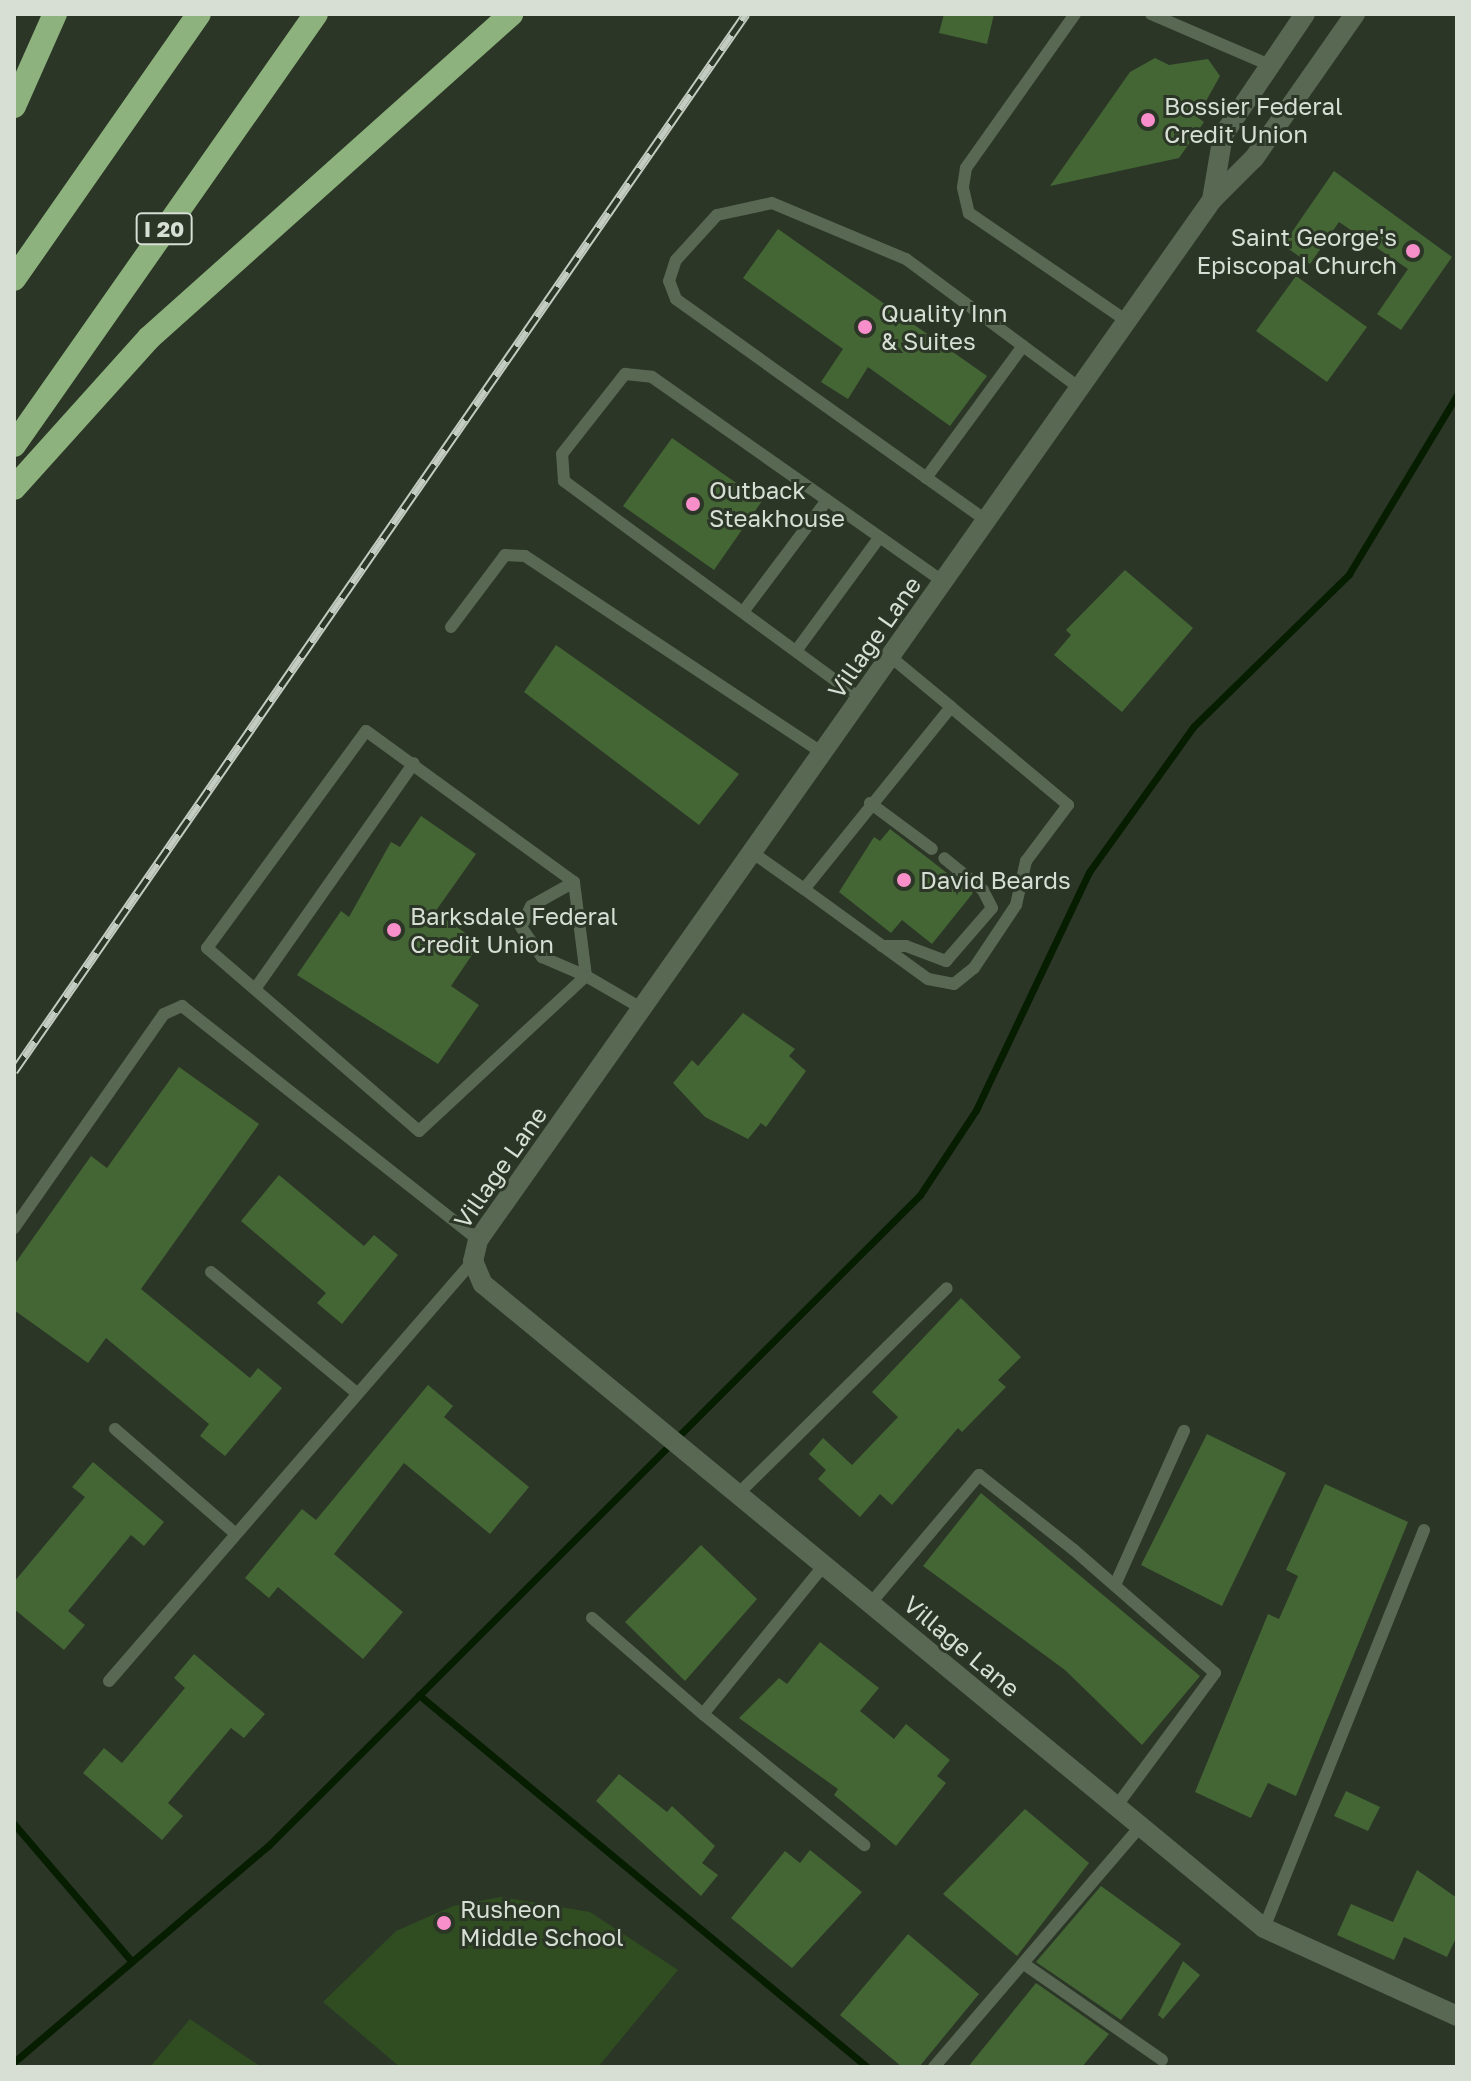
<!DOCTYPE html>
<style>
body{margin:0}
#map{position:relative;width:1471px;height:2081px;overflow:hidden;background:#2b3627;font-family:"Golos Text",sans-serif}
div>[style]{position:absolute}
.green>*{inset:0;background:#2f4d21}
.stream>*{height:7px;margin:-3.5px;padding:0 3.5px;transform-origin:3.5px;border-radius:3.5px;background:#061d00}
.building>*{inset:0;background:#446634}
.lane>*{height:12px;margin:-6px;padding:0 6px;transform-origin:6px;border-radius:6px;background:#596853}
.street>*{height:20px;margin:-10px;padding:0 10px;transform-origin:10px;border-radius:10px;background:#596853}
.highway>*{height:24px;margin:-12px;padding:0 12px;transform-origin:12px;border-radius:12px;background:#8db27d}
.rail>*{height:9px;margin-top:-4.5px;transform-origin:0;background:repeating-linear-gradient(90deg,#2b3627 0 18px,#c4ccc1 0 36px);box-sizing:border-box;border-block:2px solid #c4ccc1}
.dots>*{width:22px;height:22px;translate:-50% -50%;box-sizing:border-box;border:4px solid #2b3627;border-radius:50%}
span{translate:-50% -50%;white-space:nowrap;text-align:center;line-height:1.15;-webkit-text-stroke:6px #2b3627;paint-order:stroke}
.shield-label span{padding:2px 6px;background:#2b3627;border:2px solid;border-radius:6px;-webkit-text-stroke-width:0}
.shield-label{font-size:22px;color:#d7ded4;font-weight:700}
.poi-label{font-size:24px;color:#d7ded4}
.left{translate:0 -50%;text-align:left}
.right{translate:-100% -50%;text-align:right}
.street-label{font-size:24px;color:#d7ded4}
.frame{position:absolute;inset:0;border:16px solid #d7ded4;pointer-events:none}
</style>
<div id="map">
<div class="green">
<div style="clip-path:polygon(501px 1897px,590px 1912px,678px 1970px,598px 2067px,400px 2067px,323px 2002px,396px 1931px,453px 1906px)"></div>
<div style="clip-path:polygon(190px 2019px,261px 2067px,150px 2067px)"></div>
</div>
<div class="stream">
<div style="left:419px;top:1695px;width:582px;rotate:39.7deg"></div>
<div style="left:14px;top:1824px;width:177px;rotate:49.4deg"></div>
<div style="left:14px;top:2062px;width:335px;rotate:-40.4deg"></div>
<div style="left:269px;top:1845px;width:920px;rotate:-44.96deg"></div>
<div style="left:920px;top:1195px;width:102px;rotate:-56.6deg"></div>
<div style="left:976px;top:1110px;width:263px;rotate:-64.6deg"></div>
<div style="left:1089px;top:872px;width:180px;rotate:-54.3deg"></div>
<div style="left:1194px;top:726px;width:217px;rotate:-44.4deg"></div>
<div style="left:1349px;top:574px;width:209px;rotate:-58.9deg"></div>
</div>
<div class="building">
<div style="clip-path:polygon(944px 14px,994px 14px,987px 44px,939px 33px)"></div>
<div style="clip-path:polygon(1155px 58px,1169px 65px,1208px 59px,1220px 76px,1197px 117px,1204px 122px,1179px 158px,1050px 186px,1130px 72px)"></div>
<div style="clip-path:polygon(1334px 171px,1452px 257px,1401px 330px,1377px 314px,1408px 269px,1339px 222px,1310px 264px,1283px 245px)"></div>
<div style="clip-path:polygon(778px 229px,987px 376px,950px 426px,868px 367px,848px 399px,821px 382px,843px 349px,743px 278px)"></div>
<div style="clip-path:polygon(1296px 276px,1367px 327px,1327px 382px,1256px 331px)"></div>
<div style="clip-path:polygon(672px 438px,762px 501px,714px 570px,623px 506px)"></div>
<div style="clip-path:polygon(1125px 570px,1193px 628px,1122px 712px,1054px 655px,1071px 635px,1066px 630px)"></div>
<div style="clip-path:polygon(556px 645px,739px 774px,699px 825px,524px 692px)"></div>
<div style="clip-path:polygon(421px 816px,476px 854px,435px 912px,480px 943px,451px 986px,479px 1005px,438px 1064px,297px 975px,341px 911px,349px 917px,391px 842px,400px 847px)"></div>
<div style="clip-path:polygon(890px 829px,973px 893px,932px 944px,902px 920px,891px 933px,839px 892px,874px 837px,880px 841px)"></div>
<div style="clip-path:polygon(743px 1013px,795px 1049px,789px 1056px,806px 1071px,766px 1127px,761px 1123px,748px 1139px,705px 1117px,673px 1083px,692px 1060px,698px 1066px)"></div>
<div style="clip-path:polygon(179px 1067px,259px 1124px,141px 1289px,250px 1378px,258px 1368px,282px 1388px,225px 1456px,200px 1436px,209px 1424px,106px 1338px,88px 1363px,14px 1310px,14px 1265px,91px 1156px,107px 1168px)"></div>
<div style="clip-path:polygon(279px 1175px,364px 1246px,374px 1235px,398px 1255px,342px 1324px,317px 1303px,326px 1293px,241px 1221px)"></div>
<div style="clip-path:polygon(961px 1298px,1021px 1357px,998px 1380px,1006px 1387px,962px 1432px,958px 1428px,892px 1505px,880px 1494px,860px 1517px,818px 1479px,826px 1470px,809px 1454px,823px 1438px,852px 1465px,898px 1417px,872px 1392px)"></div>
<div style="clip-path:polygon(428px 1385px,453px 1406px,444px 1417px,529px 1487px,490px 1534px,404px 1463px,334px 1554px,403px 1612px,363px 1659px,278px 1587px,269px 1598px,245px 1578px,302px 1509px,316px 1520px)"></div>
<div style="clip-path:polygon(1207px 1434px,1286px 1473px,1222px 1606px,1141px 1565px)"></div>
<div style="clip-path:polygon(93px 1462px,164px 1522px,144px 1546px,131px 1535px,68px 1611px,85px 1625px,64px 1650px,14px 1609px,14px 1582px,85px 1497px,72px 1487px)"></div>
<div style="clip-path:polygon(1325px 1484px,1408px 1522px,1296px 1796px,1268px 1783px,1251px 1818px,1195px 1792px,1268px 1614px,1279px 1619px,1298px 1576px,1286px 1570px)"></div>
<div style="clip-path:polygon(981px 1493px,1200px 1676px,1142px 1745px,1065px 1670px,923px 1566px)"></div>
<div style="clip-path:polygon(701px 1545px,757px 1599px,685px 1681px,625px 1622px)"></div>
<div style="clip-path:polygon(820px 1642px,879px 1688px,860px 1711px,894px 1739px,906px 1724px,950px 1760px,937px 1776px,946px 1783px,896px 1846px,834px 1795px,838px 1789px,739px 1718px,779px 1678px,787px 1684px)"></div>
<div style="clip-path:polygon(194px 1654px,265px 1714px,244px 1738px,231px 1728px,168px 1803px,183px 1816px,162px 1840px,83px 1773px,104px 1748px,122px 1763px,185px 1688px,174px 1678px)"></div>
<div style="clip-path:polygon(619px 1774px,667px 1812px,672px 1806px,715px 1846px,702px 1863px,718px 1875px,701px 1896px,596px 1801px)"></div>
<div style="clip-path:polygon(1346px 1791px,1380px 1807px,1368px 1831px,1334px 1816px)"></div>
<div style="clip-path:polygon(1025px 1809px,1089px 1863px,1017px 1956px,943px 1894px)"></div>
<div style="clip-path:polygon(810px 1850px,862px 1892px,792px 1968px,731px 1918px,785px 1851px,800px 1863px)"></div>
<div style="clip-path:polygon(1417px 1870px,1457px 1898px,1457px 1936px,1447px 1957px,1404px 1937px,1394px 1960px,1337px 1935px,1351px 1904px,1393px 1922px)"></div>
<div style="clip-path:polygon(1101px 1886px,1181px 1944px,1121px 2020px,1036px 1962px)"></div>
<div style="clip-path:polygon(908px 1934px,979px 1994px,919px 2067px,902px 2067px,840px 2015px)"></div>
<div style="clip-path:polygon(1183px 1961px,1200px 1975px,1163px 2019px,1158px 2015px)"></div>
<div style="clip-path:polygon(1036px 1983px,1109px 2034px,1082px 2067px,968px 2067px)"></div>
</div>
<div class="lane">
<div style="left:1075px;top:14px;width:189px;rotate:125.3deg"></div>
<div style="left:966px;top:168px;width:20px;rotate:99deg"></div>
<div style="left:963px;top:188px;width:26px;rotate:77deg"></div>
<div style="left:969px;top:213px;width:193px;rotate:34.4deg"></div>
<div style="left:1151px;top:14px;width:132px;rotate:23.3deg"></div>
<div style="left:926px;top:478px;width:164px;rotate:-53.7deg"></div>
<div style="left:987px;top:521px;width:382px;rotate:-144.5deg"></div>
<div style="left:676px;top:299px;width:19px;rotate:-111deg"></div>
<div style="left:669px;top:281px;width:22px;rotate:-72deg"></div>
<div style="left:676px;top:260px;width:61px;rotate:-47.7deg"></div>
<div style="left:717px;top:215px;width:56px;rotate:-12.3deg"></div>
<div style="left:772px;top:203px;width:145px;rotate:22.7deg"></div>
<div style="left:906px;top:259px;width:218px;rotate:36.6deg"></div>
<div style="left:743px;top:612px;width:140px;rotate:-53.1deg"></div>
<div style="left:451px;top:627px;width:90px;rotate:-53.1deg"></div>
<div style="left:505px;top:555px;width:20px;rotate:3deg"></div>
<div style="left:525px;top:556px;width:357px;rotate:33.5deg"></div>
<div style="left:796px;top:651px;width:140px;rotate:-53.7deg"></div>
<div style="left:892px;top:658px;width:77px;rotate:39.7deg"></div>
<div style="left:862px;top:700px;width:370px;rotate:-143.7deg"></div>
<div style="left:564px;top:481px;width:27px;rotate:-94deg"></div>
<div style="left:562px;top:454px;width:102px;rotate:-51.8deg"></div>
<div style="left:625px;top:374px;width:27px;rotate:6deg"></div>
<div style="left:652px;top:377px;width:358px;rotate:35.1deg"></div>
<div style="left:870px;top:803px;width:77px;rotate:36.6deg"></div>
<div style="left:753px;top:853px;width:62px;rotate:35.2deg"></div>
<div style="left:804px;top:889px;width:153px;rotate:36deg"></div>
<div style="left:928px;top:979px;width:26px;rotate:11deg"></div>
<div style="left:954px;top:984px;width:26px;rotate:-39deg"></div>
<div style="left:974px;top:968px;width:76px;rotate:-56.3deg"></div>
<div style="left:1016px;top:905px;width:45px;rotate:-77.2deg"></div>
<div style="left:1026px;top:861px;width:70px;rotate:-53.1deg"></div>
<div style="left:1068px;top:805px;width:153px;rotate:-140.1deg"></div>
<div style="left:951px;top:707px;width:234px;rotate:128.9deg"></div>
<div style="left:574px;top:882px;width:49px;rotate:150.8deg"></div>
<div style="left:531px;top:906px;width:23px;rotate:115deg"></div>
<div style="left:521px;top:927px;width:37px;rotate:55deg"></div>
<div style="left:542px;top:957px;width:48px;rotate:23.4deg"></div>
<div style="left:586px;top:976px;width:95px;rotate:-97.3deg"></div>
<div style="left:574px;top:882px;width:257px;rotate:-144deg"></div>
<div style="left:366px;top:731px;width:269px;rotate:126.2deg"></div>
<div style="left:207px;top:948px;width:280px;rotate:40.8deg"></div>
<div style="left:419px;top:1131px;width:228px;rotate:-42.9deg"></div>
<div style="left:586px;top:976px;width:66px;rotate:30.1deg"></div>
<div style="left:882px;top:946px;width:24px"></div>
<div style="left:906px;top:946px;width:43px;rotate:20.6deg"></div>
<div style="left:946px;top:961px;width:70px;rotate:-49deg"></div>
<div style="left:992px;top:908px;width:20px;rotate:-117deg"></div>
<div style="left:983px;top:890px;width:50px;rotate:-140.6deg"></div>
<div style="left:255px;top:989px;width:276px;rotate:-54.9deg"></div>
<div style="left:14px;top:1228px;width:261px;rotate:-55deg"></div>
<div style="left:164px;top:1014px;width:20px;rotate:-24deg"></div>
<div style="left:182px;top:1006px;width:377px;rotate:38.3deg"></div>
<div style="left:211px;top:1272px;width:190px;rotate:39.7deg"></div>
<div style="left:115px;top:1429px;width:160px;rotate:41deg"></div>
<div style="left:738px;top:1494px;width:293px;rotate:-44.6deg"></div>
<div style="left:1115px;top:1585px;width:169px;rotate:-65.9deg"></div>
<div style="left:870px;top:1604px;width:169px;rotate:-49.8deg"></div>
<div style="left:979px;top:1475px;width:121px;rotate:38.3deg"></div>
<div style="left:1074px;top:1550px;width:187px;rotate:41.1deg"></div>
<div style="left:1215px;top:1673px;width:168px;rotate:126.5deg"></div>
<div style="left:592px;top:1618px;width:147px;rotate:40.9deg"></div>
<div style="left:703px;top:1714px;width:192px;rotate:-50.9deg"></div>
<div style="left:109px;top:1681px;width:556px;rotate:-49.09deg"></div>
<div style="left:703px;top:1714px;width:208px;rotate:39.1deg"></div>
<div style="left:1264px;top:1928px;width:429px;rotate:-68.1deg"></div>
<div style="left:1024px;top:1964px;width:168px;rotate:34.8deg"></div>
<div style="left:934px;top:2067px;width:315px;rotate:-49.4deg"></div>
</div>
<div class="street">
<div style="left:1355px;top:14px;width:176px;rotate:125deg"></div>
<div style="left:1254px;top:158px;width:59px;rotate:135deg"></div>
<div style="left:1212px;top:200px;width:1273px;rotate:125.21deg"></div>
<div style="left:478px;top:1240px;width:22px;rotate:103deg"></div>
<div style="left:473px;top:1261px;width:25px;rotate:67deg"></div>
<div style="left:483px;top:1284px;width:1012px;rotate:39.51deg"></div>
<div style="left:1264px;top:1928px;width:212px;rotate:24.5deg"></div>
<div style="left:1212px;top:200px;width:66px;rotate:-80.4deg"></div>
<div style="left:1223px;top:135px;width:146px;rotate:-55.9deg"></div>
</div>
<div class="highway">
<div style="left:14px;top:106px;width:101px;rotate:-66deg"></div>
<div style="left:14px;top:279px;width:323px;rotate:-55.1deg"></div>
<div style="left:14px;top:445px;width:526px;rotate:-54.98deg"></div>
<div style="left:14px;top:488px;width:202px;rotate:-48deg"></div>
<div style="left:149px;top:338px;width:486px;rotate:-41.8deg"></div>
</div>
<div class="rail">
<div style="left:14px;top:1071px;width:1286px;rotate:-55.3deg"></div>
</div>
<div class="dots">
<div style="left:1148px;top:120px;background:#f98fca"></div>
<div style="left:1413px;top:251px;background:#f98fca"></div>
<div style="left:865px;top:327px;background:#f98fca"></div>
<div style="left:693px;top:504px;background:#f98fca"></div>
<div style="left:904px;top:880px;background:#f98fca"></div>
<div style="left:394px;top:930px;background:#f98fca"></div>
<div style="left:444px;top:1923px;background:#f98fca"></div>
</div>
<div class="shield-label">
<span style="left:164px;top:229px">I 20</span>
</div>
<div class="poi-label">
<span class="left" style="left:1164px;top:120px">Bossier Federal<br>Credit Union</span>
<span class="right" style="left:1397px;top:251px">Saint George's<br>Episcopal Church</span>
<span class="left" style="left:881px;top:327px">Quality Inn<br>&amp; Suites</span>
<span class="left" style="left:709px;top:504px">Outback<br>Steakhouse</span>
<span class="left" style="left:920px;top:880px">David Beards</span>
<span class="left" style="left:410px;top:930px">Barksdale Federal<br>Credit Union</span>
<span class="left" style="left:460px;top:1923px">Rusheon<br>Middle School</span>
</div>
<div class="street-label">
<span style="left:874px;top:637px;rotate:-55deg">Village Lane</span>
<span style="left:500px;top:1167px;rotate:-55deg">Village Lane</span>
<span style="left:962px;top:1646px;rotate:40deg">Village Lane</span>
</div>
<div class="frame"></div>
</div>
